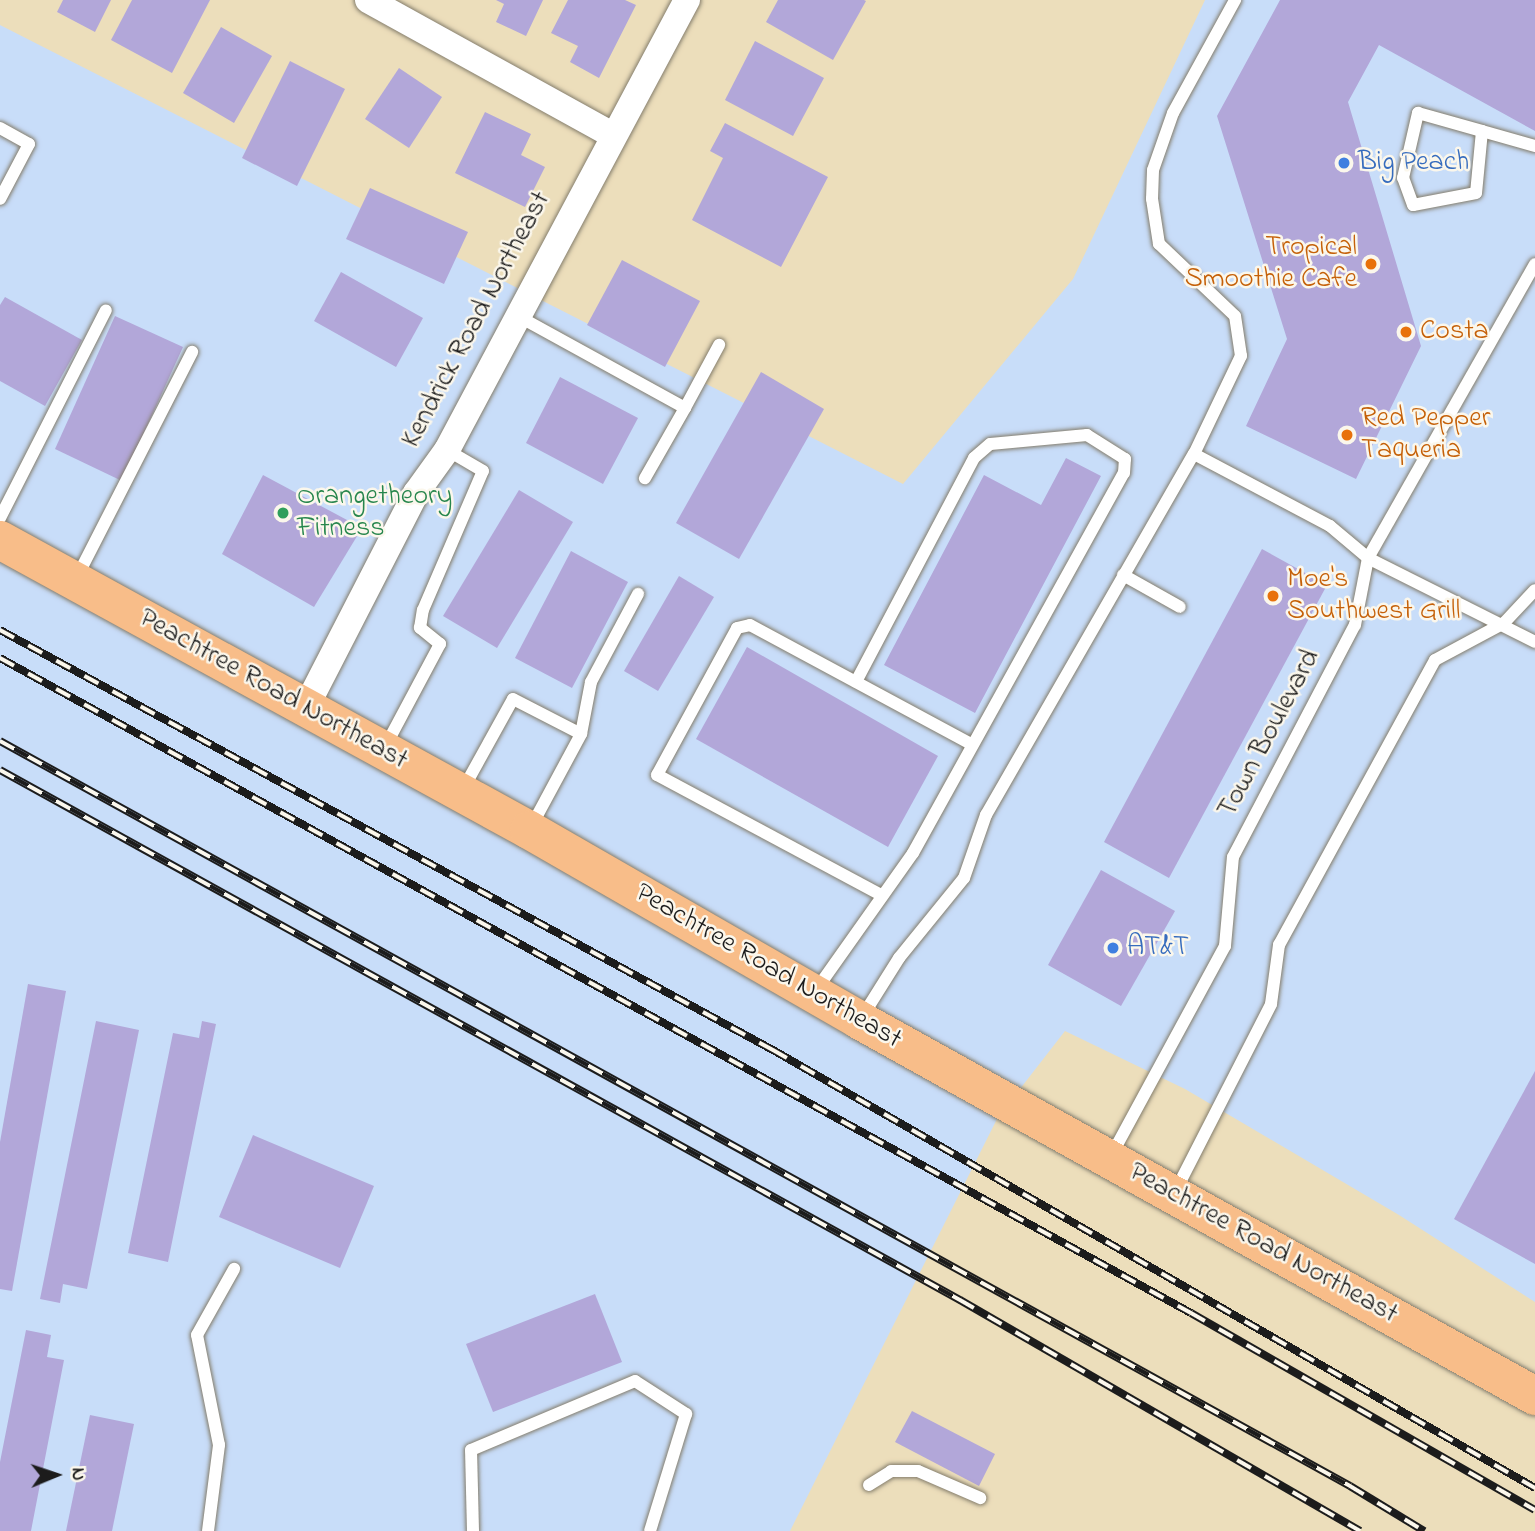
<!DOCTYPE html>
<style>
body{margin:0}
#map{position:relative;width:1535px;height:1531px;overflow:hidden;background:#ecdebb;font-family:"Indie Flower",sans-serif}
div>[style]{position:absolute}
.built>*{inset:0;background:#c8ddf9}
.building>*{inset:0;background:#b2a7d9}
.roads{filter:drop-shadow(0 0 2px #847d6c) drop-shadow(0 0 2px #847d6c)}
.service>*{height:12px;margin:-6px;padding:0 6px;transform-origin:6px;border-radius:6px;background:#fff}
.minor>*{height:26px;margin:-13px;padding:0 13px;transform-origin:13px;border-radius:13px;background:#fff}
.trunk>*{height:38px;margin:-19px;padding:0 19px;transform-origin:19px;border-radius:19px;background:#f8bd89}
.rail>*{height:8px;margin-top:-4px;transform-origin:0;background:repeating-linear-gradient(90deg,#fbf7ec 0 16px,#1c1c1c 0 32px);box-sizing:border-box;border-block:2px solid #1c1c1c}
.dots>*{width:19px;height:19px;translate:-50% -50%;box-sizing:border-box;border:4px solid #fbf7ec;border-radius:50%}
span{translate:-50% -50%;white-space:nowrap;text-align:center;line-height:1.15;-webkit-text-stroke:5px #fbf7ec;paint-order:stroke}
.shop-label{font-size:28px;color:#366cbe}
.left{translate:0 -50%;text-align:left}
.food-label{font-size:28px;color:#c56008}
.right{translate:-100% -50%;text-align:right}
.street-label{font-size:28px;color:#1c1c1c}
.leisure-label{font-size:28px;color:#27864d}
.north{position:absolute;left:21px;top:1440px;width:70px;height:70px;-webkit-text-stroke:5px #fbf7ec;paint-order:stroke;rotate:88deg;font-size:19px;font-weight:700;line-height:28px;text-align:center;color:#1c1c1c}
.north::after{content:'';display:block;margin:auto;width:24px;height:32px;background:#1c1c1c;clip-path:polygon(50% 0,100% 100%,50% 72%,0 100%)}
</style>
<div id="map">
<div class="built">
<div style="clip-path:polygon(1205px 0,1535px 0,1535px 1302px,1399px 1215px,1185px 1089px,1065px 1031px,998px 1117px,790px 1531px,0 1531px,0 25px,903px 484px,1073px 279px)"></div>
</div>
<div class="building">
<div style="clip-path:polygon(63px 0,111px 0,95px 32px,57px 12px)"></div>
<div style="clip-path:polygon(132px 0,210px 0,172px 73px,111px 40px)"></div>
<div style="clip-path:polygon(496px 0,543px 0,526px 36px,496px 22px,504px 4px)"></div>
<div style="clip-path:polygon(568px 0,625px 0,636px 5px,599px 78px,570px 62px,578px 46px,551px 33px)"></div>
<div style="clip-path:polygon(778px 0,864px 0,866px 1px,833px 60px,766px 22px)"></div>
<div style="clip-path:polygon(1280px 0,1535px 0,1535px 131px,1379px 45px,1348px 102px,1421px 346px,1356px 479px,1246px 426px,1287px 339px,1217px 116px)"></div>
<div style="clip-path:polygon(221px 27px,272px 56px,234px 123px,183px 93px)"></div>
<div style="clip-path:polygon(755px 41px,824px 78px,793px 136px,725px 100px)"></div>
<div style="clip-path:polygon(290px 61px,345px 89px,297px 186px,242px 158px)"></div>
<div style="clip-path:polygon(399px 68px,442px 97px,409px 148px,365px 119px)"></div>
<div style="clip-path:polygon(485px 112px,531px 134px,521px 155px,545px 167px,525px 207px,455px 173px)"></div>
<div style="clip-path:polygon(725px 123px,828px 177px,781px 267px,692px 220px,723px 158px,710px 151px)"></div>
<div style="clip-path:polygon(370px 188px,468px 232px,444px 284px,346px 239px)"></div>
<div style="clip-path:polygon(622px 260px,700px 301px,665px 367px,587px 325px)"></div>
<div style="clip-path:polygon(341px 272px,423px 318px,396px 367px,314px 321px)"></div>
<div style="clip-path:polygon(5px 297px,82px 340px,45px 406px,0 381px,0 305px)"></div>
<div style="clip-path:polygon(115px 316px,183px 347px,122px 481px,55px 449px)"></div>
<div style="clip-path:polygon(761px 372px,824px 409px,739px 559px,676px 523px)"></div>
<div style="clip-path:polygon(560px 377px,638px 418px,603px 484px,526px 443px)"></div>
<div style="clip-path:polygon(1066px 458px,1101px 476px,975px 713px,884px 665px,984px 475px,1041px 505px)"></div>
<div style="clip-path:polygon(263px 475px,362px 528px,314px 607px,222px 554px)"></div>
<div style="clip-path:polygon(519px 490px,573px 522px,497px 648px,443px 616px)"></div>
<div style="clip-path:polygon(1262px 549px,1327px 585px,1169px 878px,1104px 842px)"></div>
<div style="clip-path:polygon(571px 551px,628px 582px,572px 688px,515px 658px)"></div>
<div style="clip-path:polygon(679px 576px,714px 597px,658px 691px,624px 671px)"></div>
<div style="clip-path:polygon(747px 647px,938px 756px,888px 847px,696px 739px)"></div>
<div style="clip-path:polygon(1101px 870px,1175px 911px,1121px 1006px,1048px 965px)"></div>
<div style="clip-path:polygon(28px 984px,66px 991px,12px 1291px,0 1289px,0 1142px)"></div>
<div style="clip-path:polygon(96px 1021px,139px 1030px,87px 1289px,63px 1284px,60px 1303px,40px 1299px)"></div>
<div style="clip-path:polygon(202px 1021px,216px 1024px,168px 1262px,128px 1253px,173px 1033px,199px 1038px)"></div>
<div style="clip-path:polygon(1535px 1071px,1535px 1264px,1454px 1219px)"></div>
<div style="clip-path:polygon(253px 1135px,374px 1186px,340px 1268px,219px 1217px)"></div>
<div style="clip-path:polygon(595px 1294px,622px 1362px,493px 1412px,466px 1344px)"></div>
<div style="clip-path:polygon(26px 1330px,51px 1335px,47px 1357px,64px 1360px,31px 1531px,0 1531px,0 1462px)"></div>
<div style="clip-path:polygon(912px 1411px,995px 1454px,979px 1486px,895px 1442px)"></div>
<div style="clip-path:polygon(90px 1415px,134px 1424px,112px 1531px,66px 1531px)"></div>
</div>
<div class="roads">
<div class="service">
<div style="left:0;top:128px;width:33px;rotate:29deg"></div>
<div style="left:29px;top:144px;width:62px;rotate:117.8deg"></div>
<div style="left:1482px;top:131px;width:62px;rotate:95.5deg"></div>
<div style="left:1476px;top:193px;width:64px;rotate:169.2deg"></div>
<div style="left:1413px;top:205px;width:29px;rotate:-110deg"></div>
<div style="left:1403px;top:178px;width:67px;rotate:-77deg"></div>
<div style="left:1418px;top:113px;width:66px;rotate:15.7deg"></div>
<div style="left:1482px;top:131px;width:55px;rotate:15.8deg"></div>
<div style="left:516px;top:315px;width:193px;rotate:28.8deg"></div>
<div style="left:685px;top:408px;width:81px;rotate:119.7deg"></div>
<div style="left:685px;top:408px;width:72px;rotate:-61.6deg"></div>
<div style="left:1194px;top:454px;width:154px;rotate:27.9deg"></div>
<div style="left:1330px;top:526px;width:50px;rotate:40.1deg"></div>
<div style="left:1368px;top:558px;width:187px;rotate:26.7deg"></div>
<div style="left:0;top:518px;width:233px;rotate:-63deg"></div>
<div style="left:1123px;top:575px;width:65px;rotate:29.3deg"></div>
<div style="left:77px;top:577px;width:253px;rotate:-62.9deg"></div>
<div style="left:385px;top:747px;width:117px;rotate:-61.9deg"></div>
<div style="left:440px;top:644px;width:26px;rotate:-141deg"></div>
<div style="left:420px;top:628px;width:18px;rotate:-81deg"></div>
<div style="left:423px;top:610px;width:151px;rotate:-66.7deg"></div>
<div style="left:483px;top:471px;width:42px;rotate:-149.7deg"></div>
<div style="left:462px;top:791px;width:105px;rotate:-61deg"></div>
<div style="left:513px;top:699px;width:76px;rotate:27.2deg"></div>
<div style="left:531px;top:827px;width:106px;rotate:-61.7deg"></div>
<div style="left:581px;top:734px;width:53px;rotate:-79.1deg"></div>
<div style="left:591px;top:682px;width:100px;rotate:-61.9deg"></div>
<div style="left:881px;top:895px;width:254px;rotate:-151.8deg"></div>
<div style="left:657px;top:775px;width:167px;rotate:-61.4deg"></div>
<div style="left:737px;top:628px;width:13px;rotate:-13deg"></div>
<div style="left:750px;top:625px;width:251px;rotate:28.3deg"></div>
<div style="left:816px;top:990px;width:168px;rotate:-54.7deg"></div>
<div style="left:913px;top:853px;width:435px;rotate:-61deg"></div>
<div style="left:1124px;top:473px;width:14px;rotate:-86deg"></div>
<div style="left:1125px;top:459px;width:45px;rotate:-147.7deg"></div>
<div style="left:1087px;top:435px;width:97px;rotate:174.7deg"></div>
<div style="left:990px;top:444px;width:21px;rotate:139deg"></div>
<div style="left:974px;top:458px;width:253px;rotate:117.8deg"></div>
<div style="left:862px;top:1017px;width:70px;rotate:-57.9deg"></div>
<div style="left:899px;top:958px;width:103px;rotate:-50.9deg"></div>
<div style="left:964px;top:878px;width:67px;rotate:-70.8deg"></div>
<div style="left:986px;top:815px;width:417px;rotate:-60.1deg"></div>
<div style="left:1194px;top:454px;width:109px;rotate:-64.4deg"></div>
<div style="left:1241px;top:356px;width:40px;rotate:-98.5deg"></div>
<div style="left:1235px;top:316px;width:105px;rotate:-136.5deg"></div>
<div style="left:1159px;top:244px;width:46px;rotate:-98.8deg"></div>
<div style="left:1152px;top:199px;width:29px;rotate:-88deg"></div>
<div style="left:1153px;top:170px;width:60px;rotate:-70.7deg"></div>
<div style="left:1173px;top:113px;width:129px;rotate:-61.2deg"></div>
<div style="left:1111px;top:1156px;width:239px;rotate:-61.5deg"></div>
<div style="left:1225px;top:946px;width:89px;rotate:-84.9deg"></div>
<div style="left:1233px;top:857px;width:262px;rotate:-62.3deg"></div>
<div style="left:1355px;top:625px;width:68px;rotate:-79deg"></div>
<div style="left:1368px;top:558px;width:338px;rotate:-60.4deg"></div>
<div style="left:1176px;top:1190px;width:209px;rotate:-62.9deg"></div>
<div style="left:1271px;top:1004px;width:60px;rotate:-82.3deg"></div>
<div style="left:1279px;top:945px;width:325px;rotate:-61.3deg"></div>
<div style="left:1435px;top:660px;width:78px;rotate:-28.2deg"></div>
<div style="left:1504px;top:623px;width:45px;rotate:-46.8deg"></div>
<div style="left:869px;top:1485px;width:26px;rotate:-32deg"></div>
<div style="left:891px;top:1471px;width:27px"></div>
<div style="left:918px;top:1471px;width:68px;rotate:23.5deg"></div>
<div style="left:208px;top:1531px;width:87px;rotate:-82.7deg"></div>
<div style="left:219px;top:1445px;width:112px;rotate:-101.3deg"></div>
<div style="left:197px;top:1335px;width:76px;rotate:-60.7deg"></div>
<div style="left:473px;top:1531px;width:81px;rotate:-91.4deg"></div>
<div style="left:471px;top:1450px;width:178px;rotate:-22.8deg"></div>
<div style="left:635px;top:1381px;width:61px;rotate:32.9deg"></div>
<div style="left:686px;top:1414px;width:122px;rotate:107.1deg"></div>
</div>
<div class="minor">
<div style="left:368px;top:0;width:280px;rotate:28.9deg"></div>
<div style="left:306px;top:707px;width:241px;rotate:-62.8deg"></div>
<div style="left:416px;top:493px;width:53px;rotate:-54.2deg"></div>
<div style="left:447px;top:450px;width:510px;rotate:-61.93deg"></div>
</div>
<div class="trunk">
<div style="left:0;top:540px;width:603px;rotate:28.73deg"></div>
<div style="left:529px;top:830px;width:381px;rotate:29.9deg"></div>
<div style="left:859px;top:1020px;width:774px;rotate:29.08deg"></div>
</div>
</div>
<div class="rail">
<div style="left:0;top:630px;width:880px;rotate:28.52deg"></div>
<div style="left:773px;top:1050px;width:879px;rotate:29.89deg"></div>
<div style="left:0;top:658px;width:1359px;rotate:28.81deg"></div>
<div style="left:1191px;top:1313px;width:396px;rotate:29.8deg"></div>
<div style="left:0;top:741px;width:1542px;rotate:28.89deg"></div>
<div style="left:1350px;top:1486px;width:87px;rotate:31.3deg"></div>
<div style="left:0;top:770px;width:1097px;rotate:28.9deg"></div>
<div style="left:960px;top:1300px;width:462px;rotate:30deg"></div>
</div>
<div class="dots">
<div style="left:1344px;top:163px;background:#3f7fe0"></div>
<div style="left:1371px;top:264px;background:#e8710a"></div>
<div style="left:1406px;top:332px;background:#e8710a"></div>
<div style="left:1347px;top:435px;background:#e8710a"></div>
<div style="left:283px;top:513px;background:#2e9e5b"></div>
<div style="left:1273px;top:596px;background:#e8710a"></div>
<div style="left:1113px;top:948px;background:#3f7fe0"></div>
</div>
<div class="shop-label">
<span class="left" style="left:1358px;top:163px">Big Peach</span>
<span class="left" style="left:1127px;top:948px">AT&amp;T</span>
</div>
<div class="food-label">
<span class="right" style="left:1357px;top:264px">Tropical<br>Smoothie Cafe</span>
<span class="left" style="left:1420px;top:332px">Costa</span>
<span class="left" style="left:1361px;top:435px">Red Pepper<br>Taqueria</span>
<span class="left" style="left:1287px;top:596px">Moe's<br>Southwest Grill</span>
</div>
<div class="street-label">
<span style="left:477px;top:320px;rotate:-62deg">Kendrick Road Northeast</span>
<span style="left:273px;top:690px;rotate:29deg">Peachtree Road Northeast</span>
<span style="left:1270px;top:734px;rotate:-62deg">Town Boulevard</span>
<span style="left:768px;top:967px;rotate:30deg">Peachtree Road Northeast</span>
<span style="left:1263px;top:1244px;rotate:29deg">Peachtree Road Northeast</span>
</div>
<div class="leisure-label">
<span class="left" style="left:297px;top:513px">Orangetheory<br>Fitness</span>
</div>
<div class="north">N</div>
</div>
